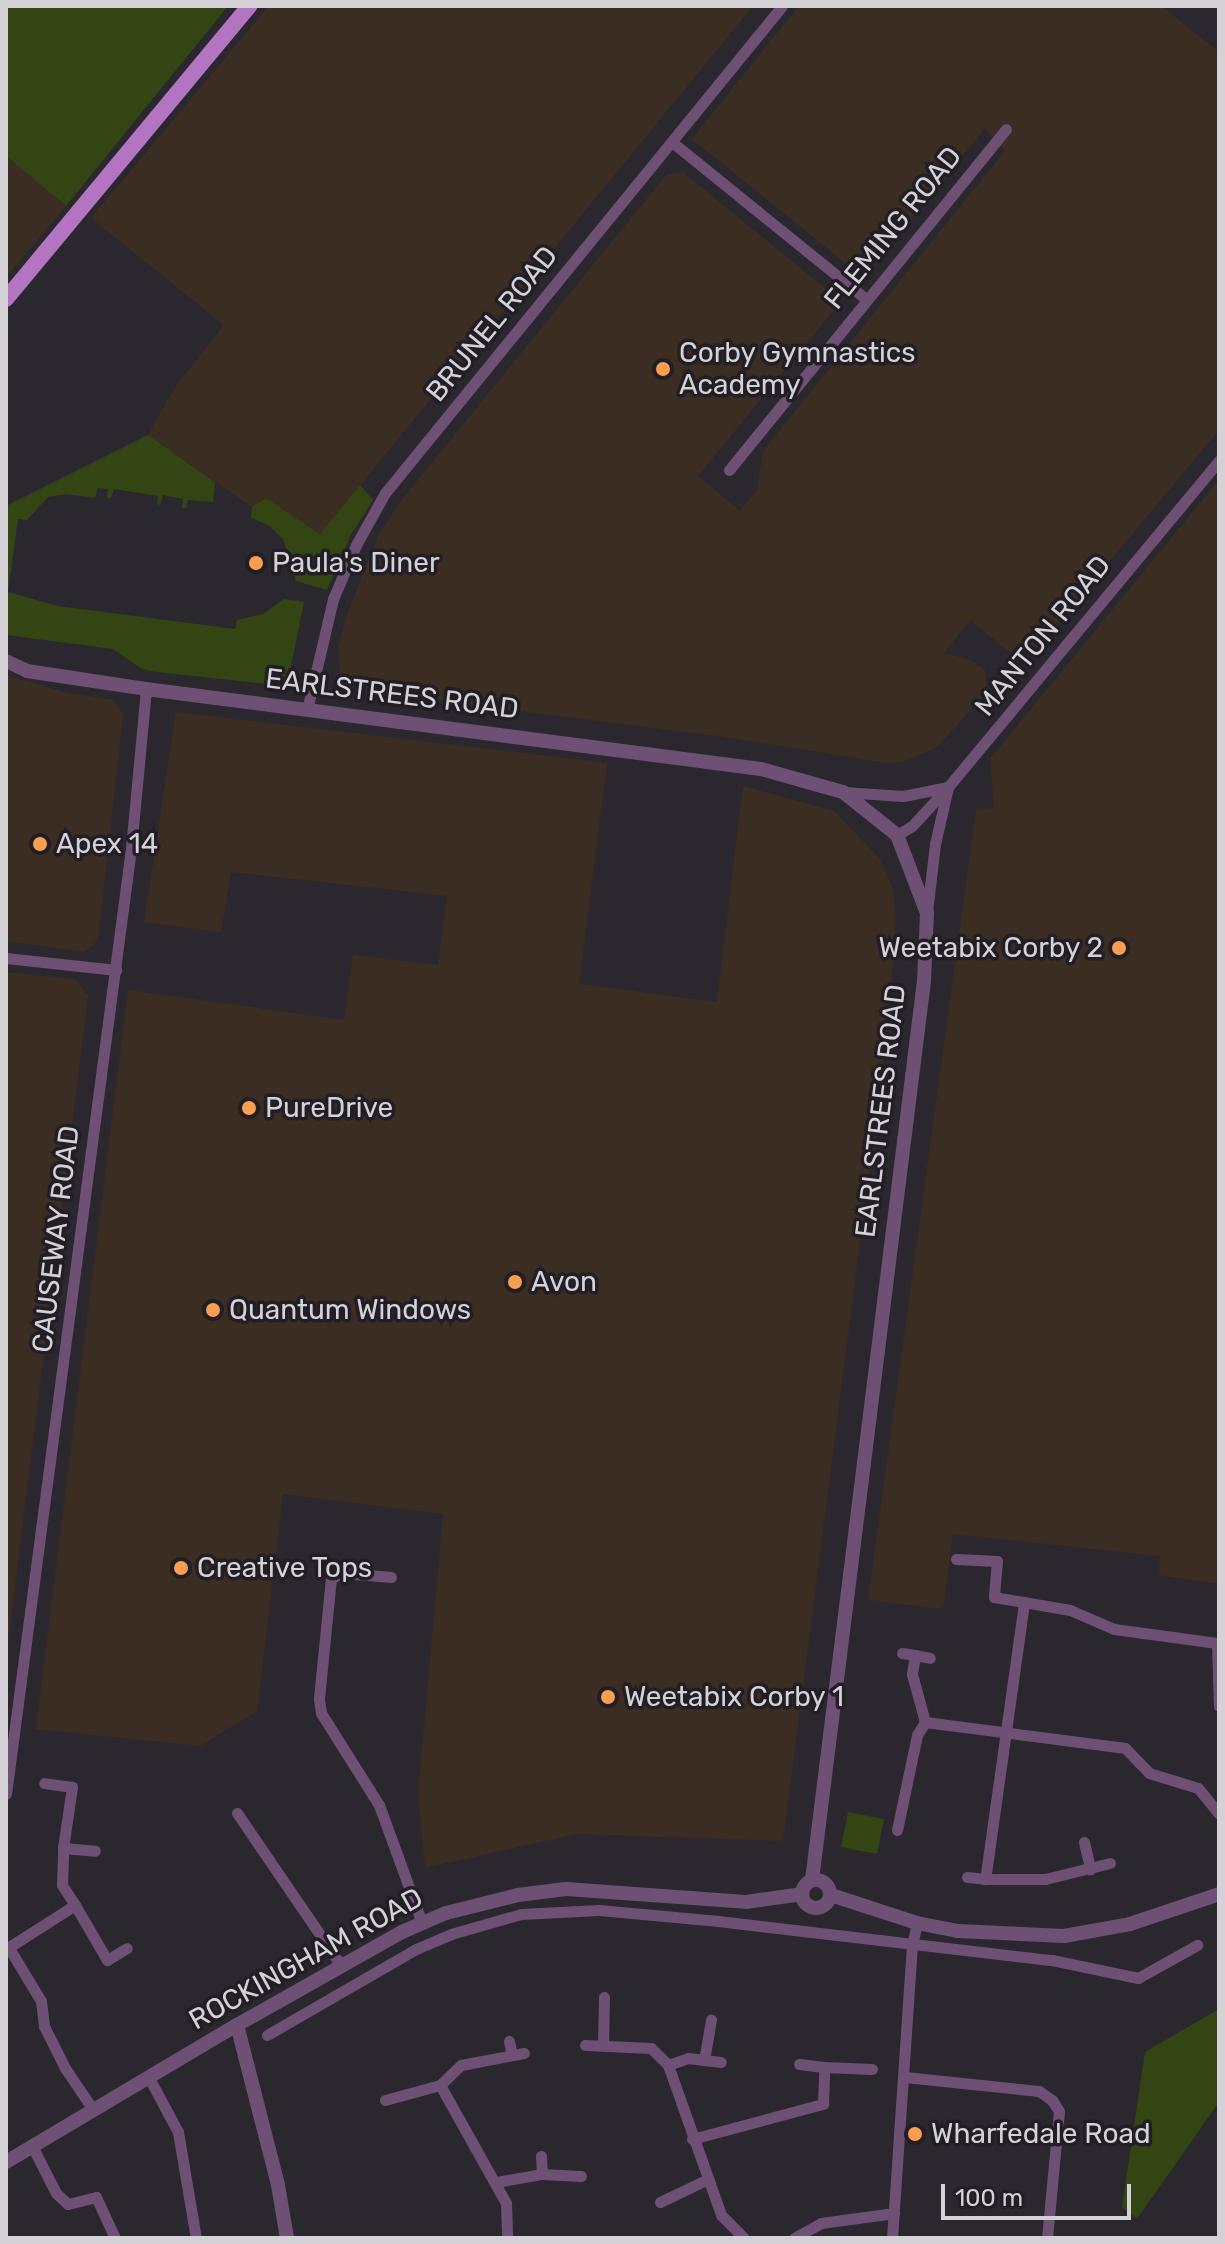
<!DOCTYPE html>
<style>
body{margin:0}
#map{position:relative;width:1225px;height:2244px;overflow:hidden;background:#2a282e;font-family:Rubik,sans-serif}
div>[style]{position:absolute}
.industrial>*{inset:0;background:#3c2d22}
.green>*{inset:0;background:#324512}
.minor>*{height:11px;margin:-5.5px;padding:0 5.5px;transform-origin:5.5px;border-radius:5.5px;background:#6e5075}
.tertiary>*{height:14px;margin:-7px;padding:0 7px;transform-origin:7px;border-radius:7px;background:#6e5075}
.tertiary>.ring{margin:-7px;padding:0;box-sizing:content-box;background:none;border:14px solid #6e5075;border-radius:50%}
.primary>*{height:16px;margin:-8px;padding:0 8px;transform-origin:8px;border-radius:8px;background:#b374c1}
.dots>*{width:22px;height:22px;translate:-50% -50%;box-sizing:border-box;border:4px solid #211e25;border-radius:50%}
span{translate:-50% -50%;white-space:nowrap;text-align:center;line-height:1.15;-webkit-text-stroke:7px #211e25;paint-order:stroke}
.street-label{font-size:28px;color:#d4d2d7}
.poi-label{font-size:28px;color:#d4d2d7}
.left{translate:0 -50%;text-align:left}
.right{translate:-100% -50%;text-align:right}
.frame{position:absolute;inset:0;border:8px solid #d4d2d7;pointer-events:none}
.scale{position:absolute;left:941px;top:2184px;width:190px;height:36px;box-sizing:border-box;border:4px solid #d4d2d7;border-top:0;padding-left:10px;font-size:24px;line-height:28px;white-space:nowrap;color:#d4d2d7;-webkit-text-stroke:6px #211e25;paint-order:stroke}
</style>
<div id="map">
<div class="industrial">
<div style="clip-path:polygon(269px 6px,753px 6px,320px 534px,266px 498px,252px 507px,148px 435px,175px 387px,224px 325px,91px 218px)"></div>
<div style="clip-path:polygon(799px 6px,1161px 6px,1219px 52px,1219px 430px,1024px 664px,970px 620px,944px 653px,971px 660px,985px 670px,987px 692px,937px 747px,903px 762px,887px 763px,726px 737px,456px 703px,341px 682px,338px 647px,346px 617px,379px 534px,400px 502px,667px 174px,684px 173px,832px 294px,834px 310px,698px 476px,740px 511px,757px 490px,763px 451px,1005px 151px,985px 128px,864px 278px,692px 139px)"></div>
<div style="clip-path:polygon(6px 156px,66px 206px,6px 277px)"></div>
<div style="clip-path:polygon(1219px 480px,1219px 1584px,1159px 1575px,1160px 1556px,953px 1534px,943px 1609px,868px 1600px,976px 810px,994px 808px,990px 759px)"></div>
<div style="clip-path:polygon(6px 675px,68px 693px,114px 700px,123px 715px,98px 940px,85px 952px,6px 941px)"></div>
<div style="clip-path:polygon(176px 712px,607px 763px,579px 984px,717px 1002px,743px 786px,834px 811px,880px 859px,893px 888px,896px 921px,888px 1024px,783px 1841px,576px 1834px,425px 1868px,418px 1794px,443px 1514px,283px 1494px,257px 1711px,200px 1746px,36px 1729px,128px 990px,344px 1020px,353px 955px,438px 965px,447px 896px,231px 872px,221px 932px,144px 922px)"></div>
<div style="clip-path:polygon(6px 972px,75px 979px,88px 996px,6px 1659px)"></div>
</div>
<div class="green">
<div style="clip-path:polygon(6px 6px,228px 6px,66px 206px,6px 156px)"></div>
<div style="clip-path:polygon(148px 435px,215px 482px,213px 502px,188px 500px,186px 508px,182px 508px,183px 499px,163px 495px,160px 505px,157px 504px,158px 496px,114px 489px,111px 498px,107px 498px,108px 489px,98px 488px,95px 498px,66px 494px,48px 497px,27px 520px,18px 519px,8px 592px,58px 606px,235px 629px,237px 620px,263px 614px,284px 599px,304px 602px,287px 686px,156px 672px,142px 669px,113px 649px,6px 635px,6px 506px)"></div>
<div style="clip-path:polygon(360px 485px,373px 500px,351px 535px,327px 590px,296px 581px,283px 539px,269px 526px,251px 517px,252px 507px,266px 498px,320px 534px)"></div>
<div style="clip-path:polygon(848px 1812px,884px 1819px,877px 1854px,841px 1847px)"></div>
<div style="clip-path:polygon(1219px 2009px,1219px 2102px,1137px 2219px,1122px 2207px,1145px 2052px)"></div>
</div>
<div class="minor">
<div style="left:672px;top:142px;width:250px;rotate:39deg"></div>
<div style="left:729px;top:470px;width:439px;rotate:-50.9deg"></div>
<div style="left:307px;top:710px;width:114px;rotate:-76.8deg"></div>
<div style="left:333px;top:599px;width:59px;rotate:-66.9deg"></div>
<div style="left:356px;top:545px;width:60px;rotate:-60.9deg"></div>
<div style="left:385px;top:493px;width:628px;rotate:-50.81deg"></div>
<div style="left:843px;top:792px;width:60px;rotate:3.8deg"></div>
<div style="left:903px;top:796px;width:46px;rotate:-11.3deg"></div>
<div style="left:948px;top:787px;width:58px;rotate:102.8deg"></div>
<div style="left:935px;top:844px;width:68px;rotate:96.7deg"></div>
<div style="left:897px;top:835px;width:17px;rotate:-31deg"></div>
<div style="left:912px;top:826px;width:53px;rotate:-47.3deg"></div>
<div style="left:948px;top:787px;width:425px;rotate:-50.3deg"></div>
<div style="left:6px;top:958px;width:111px;rotate:6.2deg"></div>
<div style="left:956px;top:1559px;width:41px;rotate:2.8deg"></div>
<div style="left:997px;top:1561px;width:36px;rotate:95deg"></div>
<div style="left:994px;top:1597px;width:77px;rotate:9.7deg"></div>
<div style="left:1070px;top:1610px;width:48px;rotate:23.4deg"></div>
<div style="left:1114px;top:1629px;width:104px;rotate:7.7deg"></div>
<div style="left:1217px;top:1643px;width:63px;rotate:88.2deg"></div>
<div style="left:391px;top:1577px;width:49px;rotate:-175.3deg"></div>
<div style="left:342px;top:1573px;width:12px;rotate:156deg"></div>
<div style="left:331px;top:1578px;width:122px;rotate:95.7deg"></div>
<div style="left:319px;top:1699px;width:14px;rotate:82deg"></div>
<div style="left:321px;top:1713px;width:109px;rotate:57.8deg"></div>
<div style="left:379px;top:1805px;width:126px;rotate:70deg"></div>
<div style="left:1024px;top:1603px;width:279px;rotate:98deg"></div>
<div style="left:985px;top:1879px;width:60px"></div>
<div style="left:1045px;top:1879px;width:67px;rotate:-13.8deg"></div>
<div style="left:902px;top:1653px;width:13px;rotate:9deg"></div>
<div style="left:915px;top:1655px;width:19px;rotate:99deg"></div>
<div style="left:912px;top:1674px;width:50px;rotate:74.8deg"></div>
<div style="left:915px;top:1655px;width:15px;rotate:11deg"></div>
<div style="left:6px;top:1794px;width:954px;rotate:-82.47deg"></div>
<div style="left:131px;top:848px;width:160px;rotate:-84.6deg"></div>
<div style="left:237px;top:1813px;width:186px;rotate:55.7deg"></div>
<div style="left:897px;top:1830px;width:97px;rotate:-78.1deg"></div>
<div style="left:917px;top:1735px;width:15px;rotate:-58deg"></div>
<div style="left:925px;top:1722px;width:202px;rotate:7.4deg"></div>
<div style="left:1125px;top:1748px;width:35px;rotate:46deg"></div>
<div style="left:1149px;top:1773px;width:51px;rotate:17deg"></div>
<div style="left:1198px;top:1788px;width:33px;rotate:51deg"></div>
<div style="left:1084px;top:1842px;width:28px;rotate:77deg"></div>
<div style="left:63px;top:1848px;width:32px;rotate:5deg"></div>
<div style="left:967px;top:1877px;width:18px;rotate:6deg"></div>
<div style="left:75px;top:1905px;width:64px;rotate:59.8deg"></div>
<div style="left:107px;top:1960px;width:23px;rotate:-31deg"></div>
<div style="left:9px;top:1948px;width:62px;rotate:58.9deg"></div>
<div style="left:41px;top:2001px;width:25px;rotate:83deg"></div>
<div style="left:44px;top:2026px;width:47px;rotate:63.4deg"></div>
<div style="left:65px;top:2068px;width:48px;rotate:56deg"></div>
<div style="left:6px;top:1949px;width:82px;rotate:-32.5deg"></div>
<div style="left:75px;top:1905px;width:24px;rotate:-123deg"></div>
<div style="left:62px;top:1885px;width:37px;rotate:-88deg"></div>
<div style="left:63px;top:1848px;width:62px;rotate:-81.6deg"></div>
<div style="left:72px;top:1787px;width:28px;rotate:-172deg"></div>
<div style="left:267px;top:2035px;width:172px;rotate:-30deg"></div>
<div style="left:416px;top:1949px;width:38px;rotate:-23deg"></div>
<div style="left:451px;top:1934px;width:73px;rotate:-15.9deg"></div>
<div style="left:521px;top:1914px;width:78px;rotate:-2.9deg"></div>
<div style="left:599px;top:1910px;width:120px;rotate:5.3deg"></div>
<div style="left:718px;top:1921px;width:336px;rotate:6.7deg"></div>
<div style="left:1052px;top:1960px;width:88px;rotate:11.8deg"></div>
<div style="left:1138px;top:1978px;width:68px;rotate:-29.2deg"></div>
<div style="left:509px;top:2041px;width:14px;rotate:78deg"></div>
<div style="left:585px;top:2045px;width:66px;rotate:2.6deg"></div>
<div style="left:651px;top:2048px;width:24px;rotate:45deg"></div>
<div style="left:668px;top:2065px;width:159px;rotate:70.5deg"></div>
<div style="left:721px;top:2215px;width:33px;rotate:45deg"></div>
<div style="left:603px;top:2045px;width:48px;rotate:-88.8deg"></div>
<div style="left:704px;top:2060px;width:41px;rotate:-80.1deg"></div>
<div style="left:799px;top:2064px;width:25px;rotate:7deg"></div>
<div style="left:668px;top:2065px;width:21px;rotate:-19deg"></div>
<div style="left:688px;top:2058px;width:33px;rotate:7deg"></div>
<div style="left:148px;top:2076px;width:64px;rotate:61.8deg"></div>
<div style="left:178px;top:2132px;width:108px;rotate:80.4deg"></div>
<div style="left:905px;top:2077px;width:135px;rotate:6deg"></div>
<div style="left:1039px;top:2091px;width:16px;rotate:35deg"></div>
<div style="left:1052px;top:2100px;width:13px;rotate:58deg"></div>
<div style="left:1059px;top:2111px;width:128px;rotate:95.4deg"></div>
<div style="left:440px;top:2085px;width:135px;rotate:60.8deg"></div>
<div style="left:506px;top:2203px;width:35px;rotate:88deg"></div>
<div style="left:385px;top:2100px;width:57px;rotate:-15.3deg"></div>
<div style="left:440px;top:2085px;width:29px;rotate:-44deg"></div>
<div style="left:461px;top:2065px;width:64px;rotate:-10.8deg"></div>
<div style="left:692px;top:2139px;width:136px;rotate:-15deg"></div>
<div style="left:823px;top:2104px;width:37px;rotate:-88deg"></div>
<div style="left:824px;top:2067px;width:48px;rotate:2.4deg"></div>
<div style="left:32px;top:2146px;width:53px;rotate:62.9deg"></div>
<div style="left:56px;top:2193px;width:16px;rotate:43deg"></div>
<div style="left:68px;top:2204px;width:29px;rotate:-14deg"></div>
<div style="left:96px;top:2197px;width:45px;rotate:65.1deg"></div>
<div style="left:541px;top:2156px;width:18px;rotate:87deg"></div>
<div style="left:496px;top:2182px;width:47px;rotate:-9.9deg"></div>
<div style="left:542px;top:2174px;width:39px;rotate:3deg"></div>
<div style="left:660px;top:2202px;width:53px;rotate:-25.6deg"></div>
<div style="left:794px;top:2238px;width:31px;rotate:-29deg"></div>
<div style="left:821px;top:2223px;width:74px;rotate:-7.8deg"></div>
<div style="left:892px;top:2238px;width:294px;rotate:-86.1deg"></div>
<div style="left:912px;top:1945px;width:23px;rotate:-77deg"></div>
</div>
<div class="tertiary">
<div style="left:6px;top:661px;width:23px;rotate:25deg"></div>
<div style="left:27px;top:671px;width:120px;rotate:8.6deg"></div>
<div style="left:146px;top:689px;width:620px;rotate:7.41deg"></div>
<div style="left:761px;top:769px;width:85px;rotate:15.7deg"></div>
<div style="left:843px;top:792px;width:69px;rotate:38.5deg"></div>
<div style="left:897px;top:835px;width:84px;rotate:69deg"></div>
<div style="left:927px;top:913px;width:68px;rotate:92.5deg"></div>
<div style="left:924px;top:981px;width:906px;rotate:97.1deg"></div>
<div class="ring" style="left:802px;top:1880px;width:14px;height:14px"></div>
<div style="left:831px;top:1895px;width:90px;rotate:18deg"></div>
<div style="left:917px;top:1923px;width:42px;rotate:11deg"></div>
<div style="left:958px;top:1931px;width:106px;rotate:2.7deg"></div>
<div style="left:1064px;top:1936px;width:67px;rotate:-10.3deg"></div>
<div style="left:1130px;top:1924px;width:94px;rotate:-18.6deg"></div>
<div style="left:237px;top:2025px;width:165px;rotate:75.6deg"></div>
<div style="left:278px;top:2185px;width:54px;rotate:80.4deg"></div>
<div style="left:6px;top:2162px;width:269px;rotate:-30.7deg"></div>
<div style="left:237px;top:2025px;width:189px;rotate:-29.4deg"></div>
<div style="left:402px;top:1932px;width:48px;rotate:-23.4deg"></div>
<div style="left:446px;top:1913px;width:74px;rotate:-14deg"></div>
<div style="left:518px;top:1895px;width:48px;rotate:-7.1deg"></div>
<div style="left:566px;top:1889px;width:180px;rotate:4.1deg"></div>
<div style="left:746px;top:1902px;width:57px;rotate:-8.1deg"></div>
</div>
<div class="primary">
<div style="left:6px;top:299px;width:381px;rotate:-50.3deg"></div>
</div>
<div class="dots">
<div style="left:663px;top:369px;background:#fb9e50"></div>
<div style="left:256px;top:563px;background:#fb9e50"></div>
<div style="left:40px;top:844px;background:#fb9e50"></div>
<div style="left:1119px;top:948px;background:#fb9e50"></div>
<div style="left:249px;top:1108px;background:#fb9e50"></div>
<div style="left:515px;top:1282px;background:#fb9e50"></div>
<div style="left:213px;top:1310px;background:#fb9e50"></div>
<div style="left:181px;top:1568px;background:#fb9e50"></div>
<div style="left:608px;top:1697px;background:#fb9e50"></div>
<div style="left:915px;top:2134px;background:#fb9e50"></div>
</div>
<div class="street-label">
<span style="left:893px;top:228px;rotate:-51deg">FLEMING ROAD</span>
<span style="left:492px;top:324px;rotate:-51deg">BRUNEL ROAD</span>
<span style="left:1043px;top:636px;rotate:-51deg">MANTON ROAD</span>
<span style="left:392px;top:694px;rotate:7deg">EARLSTREES ROAD</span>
<span style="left:881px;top:1111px;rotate:-83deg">EARLSTREES ROAD</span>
<span style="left:56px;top:1239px;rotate:-83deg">CAUSEWAY ROAD</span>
<span style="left:306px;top:1959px;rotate:-29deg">ROCKINGHAM ROAD</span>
</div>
<div class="poi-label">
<span class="left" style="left:679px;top:369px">Corby Gymnastics<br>Academy</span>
<span class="left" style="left:272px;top:563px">Paula's Diner</span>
<span class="left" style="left:56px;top:844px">Apex 14</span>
<span class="right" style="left:1103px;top:948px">Weetabix Corby 2</span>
<span class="left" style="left:265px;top:1108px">PureDrive</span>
<span class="left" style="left:531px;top:1282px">Avon</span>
<span class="left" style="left:229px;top:1310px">Quantum Windows</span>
<span class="left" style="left:197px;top:1568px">Creative Tops</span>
<span class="left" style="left:624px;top:1697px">Weetabix Corby 1</span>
<span class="left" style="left:931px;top:2134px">Wharfedale Road</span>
</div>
<div class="frame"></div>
<div class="scale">100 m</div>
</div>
